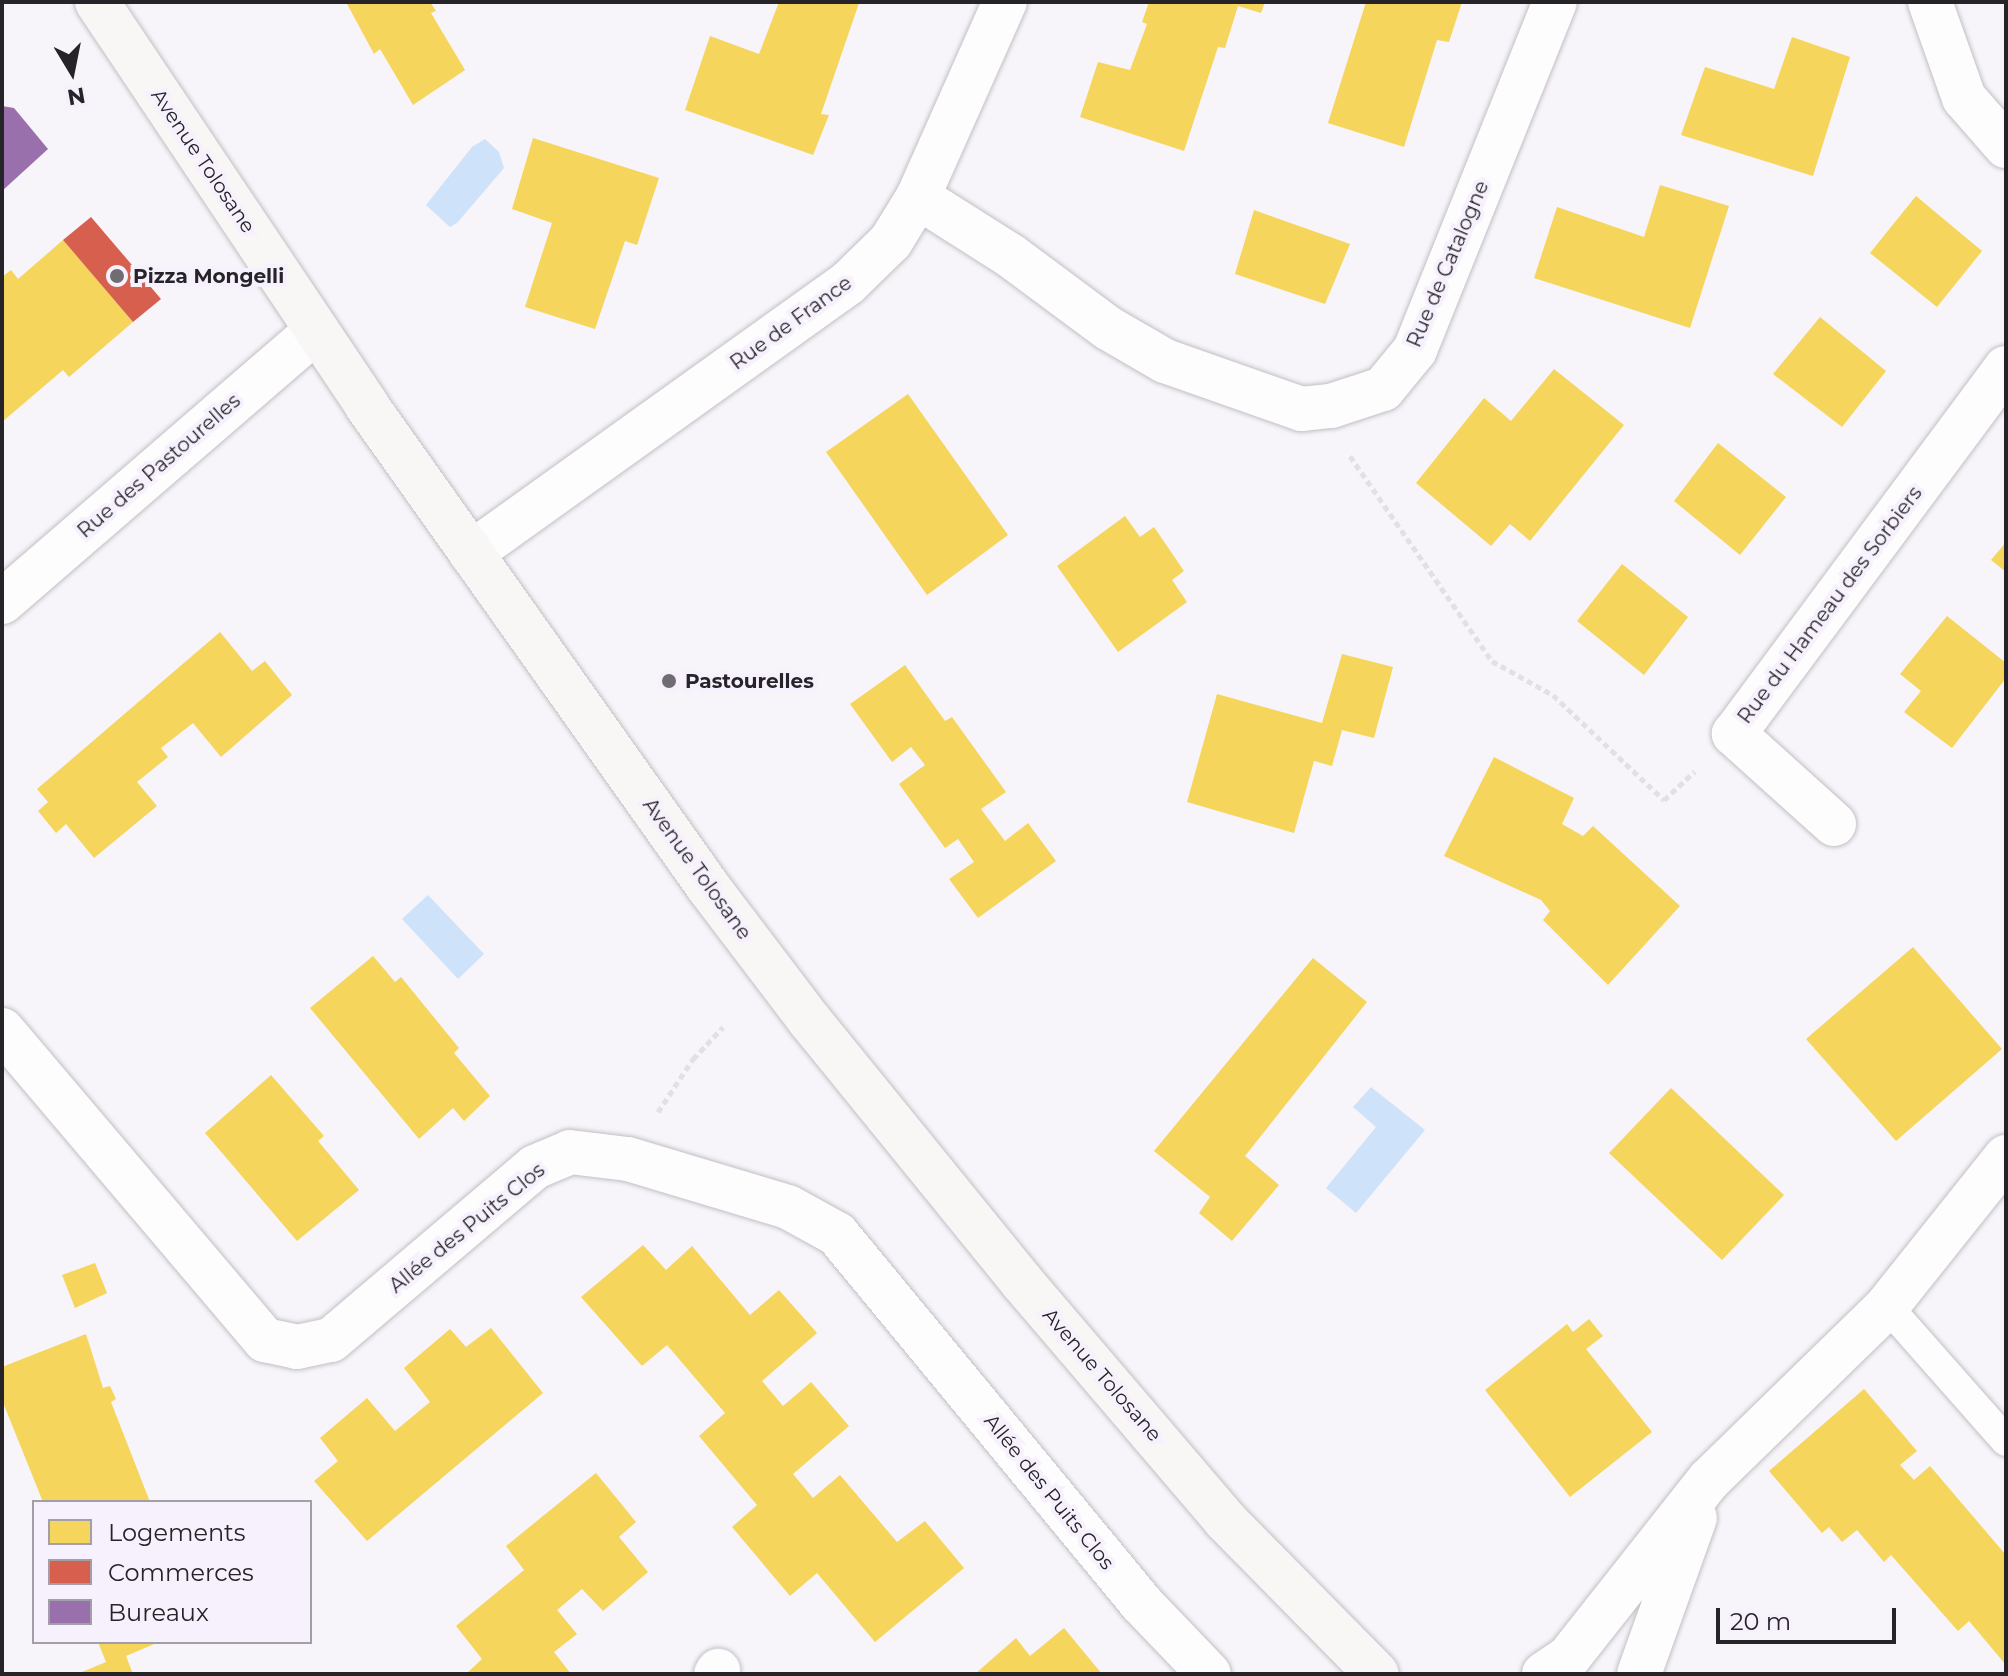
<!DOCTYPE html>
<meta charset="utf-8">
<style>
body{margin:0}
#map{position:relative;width:2008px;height:1676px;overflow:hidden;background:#f7f4fa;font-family:Montserrat,sans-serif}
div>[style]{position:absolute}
.water>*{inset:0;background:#cee2fa}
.homes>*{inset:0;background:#f6d55c}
.shops>*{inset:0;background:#d6604d}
.offices>*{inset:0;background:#9970ab}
.path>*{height:5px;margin-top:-2.5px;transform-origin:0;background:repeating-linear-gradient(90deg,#e1e0e2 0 6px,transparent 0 10px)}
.roads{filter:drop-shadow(0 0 2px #c2c0c4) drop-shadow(0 0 2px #c2c0c4)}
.service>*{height:30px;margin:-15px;padding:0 15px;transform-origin:15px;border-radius:15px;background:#fefdfe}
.minor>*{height:44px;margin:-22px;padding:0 22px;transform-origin:22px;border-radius:22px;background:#fefdfe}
.secondary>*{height:44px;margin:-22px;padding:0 22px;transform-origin:22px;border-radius:22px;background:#f9f7f6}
.dots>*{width:22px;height:22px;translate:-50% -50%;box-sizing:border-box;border:4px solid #f6f1fd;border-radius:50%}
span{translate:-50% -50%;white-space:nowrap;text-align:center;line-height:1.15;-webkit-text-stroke:8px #f6f1fd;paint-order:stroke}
.street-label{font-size:20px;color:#262428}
.poi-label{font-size:20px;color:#262428;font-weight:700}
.left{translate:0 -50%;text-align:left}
.frame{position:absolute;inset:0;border:4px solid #262428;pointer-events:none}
.legend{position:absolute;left:32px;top:1500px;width:280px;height:144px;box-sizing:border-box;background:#f6f1fd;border:2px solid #a39fa8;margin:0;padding:10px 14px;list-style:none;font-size:24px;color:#262428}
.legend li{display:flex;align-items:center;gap:16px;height:40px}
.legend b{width:40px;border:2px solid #a39fa8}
.north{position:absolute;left:32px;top:32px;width:80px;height:80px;-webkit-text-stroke:6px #f6f1fd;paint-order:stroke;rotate:170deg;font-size:22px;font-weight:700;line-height:32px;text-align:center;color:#262428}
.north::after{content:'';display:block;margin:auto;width:28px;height:36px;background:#262428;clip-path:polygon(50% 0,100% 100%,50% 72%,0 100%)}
.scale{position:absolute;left:1716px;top:1608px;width:180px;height:36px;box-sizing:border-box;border:4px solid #262428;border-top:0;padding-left:10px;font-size:24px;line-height:28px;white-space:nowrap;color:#262428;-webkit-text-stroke:6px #f6f1fd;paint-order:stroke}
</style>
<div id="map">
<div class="water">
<div style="clip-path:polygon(485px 139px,499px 152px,504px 168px,457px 223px,450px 227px,426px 205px,472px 147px)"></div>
<div style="clip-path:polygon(428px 895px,484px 954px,458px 979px,402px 919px)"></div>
<div style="clip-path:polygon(1371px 1087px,1425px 1130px,1356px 1213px,1326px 1188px,1376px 1127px,1353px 1107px)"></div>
</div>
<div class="homes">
<div style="clip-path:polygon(346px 2px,430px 2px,436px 11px,431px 13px,465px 70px,413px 105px,380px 49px,374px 54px)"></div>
<div style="clip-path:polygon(779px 2px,859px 3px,821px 114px,829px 115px,813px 155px,685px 110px,710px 36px,759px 54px)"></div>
<div style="clip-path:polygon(1149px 2px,1265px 2px,1261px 13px,1238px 6px,1225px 48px,1218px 47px,1184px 151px,1080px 117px,1098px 62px,1130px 70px,1147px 24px,1142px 22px)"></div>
<div style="clip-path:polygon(1366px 2px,1462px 2px,1449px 42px,1437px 40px,1404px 147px,1328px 123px)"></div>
<div style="clip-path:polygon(1792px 37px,1850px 57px,1813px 176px,1681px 135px,1705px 67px,1774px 89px)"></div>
<div style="clip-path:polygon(533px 138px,659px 178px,637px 245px,625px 241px,595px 329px,525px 307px,552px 223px,512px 209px)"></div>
<div style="clip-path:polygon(1660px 185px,1729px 206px,1690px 328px,1534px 278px,1557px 207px,1644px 237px)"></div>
<div style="clip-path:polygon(1916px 196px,1982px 251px,1937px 307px,1870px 253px)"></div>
<div style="clip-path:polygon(1254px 210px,1350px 244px,1325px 304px,1235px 274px)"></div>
<div style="clip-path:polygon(63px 240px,133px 322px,69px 377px,63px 370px,2px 422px,2px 277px,11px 270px,18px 279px)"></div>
<div style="clip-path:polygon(1820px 317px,1886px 371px,1842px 427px,1773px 374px)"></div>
<div style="clip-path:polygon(1554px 369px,1624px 425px,1530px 541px,1510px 524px,1491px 546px,1416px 483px,1484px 398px,1511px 421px)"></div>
<div style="clip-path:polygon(908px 394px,1008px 535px,927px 595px,826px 452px)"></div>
<div style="clip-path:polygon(1718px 443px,1786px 497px,1740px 555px,1674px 501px)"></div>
<div style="clip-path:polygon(1125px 516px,1140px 537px,1154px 527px,1184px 571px,1172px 580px,1187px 602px,1118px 652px,1057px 566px)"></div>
<div style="clip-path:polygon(2006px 542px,2006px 572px,1991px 560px)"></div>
<div style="clip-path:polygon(1622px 564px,1688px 617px,1644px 675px,1577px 621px)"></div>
<div style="clip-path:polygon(1947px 616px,2006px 663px,2006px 678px,1952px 748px,1904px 712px,1921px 691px,1900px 674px)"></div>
<div style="clip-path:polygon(220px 632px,252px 671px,265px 661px,292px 695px,221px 757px,193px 723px,161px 748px,168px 757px,137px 782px,157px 806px,94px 858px,66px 824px,56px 833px,38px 811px,48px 802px,37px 789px)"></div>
<div style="clip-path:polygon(1342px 654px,1393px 667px,1374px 738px,1342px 730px,1332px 766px,1314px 761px,1294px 833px,1187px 802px,1217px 694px,1322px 723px)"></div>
<div style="clip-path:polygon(905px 665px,945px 721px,952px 717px,1006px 792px,981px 809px,1005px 841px,1028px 823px,1056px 861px,978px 918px,949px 879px,974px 862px,958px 839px,945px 848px,899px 784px,925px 765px,911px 747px,892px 762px,850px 704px)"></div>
<div style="clip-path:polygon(1494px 757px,1574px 798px,1562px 824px,1583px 836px,1593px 826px,1680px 906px,1608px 985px,1543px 920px,1550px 911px,1541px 900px,1444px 856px)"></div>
<div style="clip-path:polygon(1913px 947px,2002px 1049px,1896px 1141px,1806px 1039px)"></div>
<div style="clip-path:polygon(373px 956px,395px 982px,401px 977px,459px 1048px,454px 1053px,490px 1096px,464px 1121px,453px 1108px,419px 1139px,310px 1008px)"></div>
<div style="clip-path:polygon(1313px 958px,1367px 1002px,1245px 1156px,1279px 1185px,1232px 1241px,1199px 1213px,1210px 1197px,1154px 1151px)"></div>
<div style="clip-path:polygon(271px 1075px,324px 1136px,318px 1141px,359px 1190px,297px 1241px,205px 1133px)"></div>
<div style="clip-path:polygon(1671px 1088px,1784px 1195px,1722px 1260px,1609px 1153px)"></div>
<div style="clip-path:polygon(643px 1245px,666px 1270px,692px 1246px,750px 1315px,779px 1290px,817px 1333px,762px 1381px,783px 1406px,811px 1382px,849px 1426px,793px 1474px,813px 1498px,840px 1475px,897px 1542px,925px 1521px,964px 1568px,875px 1642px,817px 1573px,790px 1596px,732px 1527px,757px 1505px,699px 1436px,725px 1413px,667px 1345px,642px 1366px,581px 1297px)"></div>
<div style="clip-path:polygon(95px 1263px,107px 1293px,75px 1308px,62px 1275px)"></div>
<div style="clip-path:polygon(1589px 1319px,1603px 1336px,1586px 1349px,1652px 1432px,1570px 1497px,1485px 1390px,1567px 1324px,1573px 1332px)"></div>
<div style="clip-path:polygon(491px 1328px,543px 1393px,367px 1541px,314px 1481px,338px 1461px,320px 1438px,367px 1398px,395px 1431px,430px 1402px,404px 1368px,450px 1329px,466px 1347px)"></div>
<div style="clip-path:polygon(86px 1334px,103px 1388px,110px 1386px,116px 1399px,111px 1402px,150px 1502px,43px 1502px,2px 1400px,2px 1367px)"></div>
<div style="clip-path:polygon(1864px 1389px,1917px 1451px,1900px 1465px,1914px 1480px,1930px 1466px,2006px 1555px,2006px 1665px,1969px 1621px,1958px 1631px,1891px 1555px,1884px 1562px,1857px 1530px,1842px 1542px,1829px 1527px,1822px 1533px,1769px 1471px)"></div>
<div style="clip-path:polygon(596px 1473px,636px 1522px,619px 1537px,648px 1572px,603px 1611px,582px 1589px,557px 1610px,577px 1634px,554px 1652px,571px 1674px,466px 1674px,482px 1659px,456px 1626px,524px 1570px,506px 1546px)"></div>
<div style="clip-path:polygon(1064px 1628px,1102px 1674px,975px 1674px,1016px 1638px,1030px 1656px)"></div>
<div style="clip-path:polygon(98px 1642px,159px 1642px,126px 1656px,133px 1674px,77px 1674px,106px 1662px)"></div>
</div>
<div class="shops">
<div style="clip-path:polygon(91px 217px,161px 299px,133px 322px,63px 240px)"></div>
</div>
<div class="offices">
<div style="clip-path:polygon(2px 106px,14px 108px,48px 149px,2px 191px)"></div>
</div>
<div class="path">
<div style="left:1350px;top:456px;width:249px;rotate:55.3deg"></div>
<div style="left:1492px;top:661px;width:70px;rotate:29.1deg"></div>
<div style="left:1553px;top:695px;width:153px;rotate:43.4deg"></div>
<div style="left:1664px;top:800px;width:42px;rotate:-43.1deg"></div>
<div style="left:658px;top:1112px;width:64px;rotate:-56.6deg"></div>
<div style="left:693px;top:1059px;width:44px;rotate:-46.8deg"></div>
</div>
<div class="roads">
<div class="service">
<div style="left:1887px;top:1306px;width:180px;rotate:48.6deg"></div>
</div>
<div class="minor">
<div style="left:1930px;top:2px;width:102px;rotate:70.5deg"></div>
<div style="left:1964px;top:98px;width:64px;rotate:48.8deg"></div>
<div style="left:918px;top:197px;width:110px;rotate:32.4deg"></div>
<div style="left:1011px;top:256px;width:121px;rotate:36.6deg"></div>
<div style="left:1108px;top:328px;width:66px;rotate:30.1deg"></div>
<div style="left:1165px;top:361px;width:144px;rotate:19.4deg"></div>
<div style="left:1301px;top:409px;width:30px;rotate:-6deg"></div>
<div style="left:1331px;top:406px;width:55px;rotate:-18.1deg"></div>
<div style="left:1383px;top:389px;width:50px;rotate:-50.6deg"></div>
<div style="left:1415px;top:350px;width:375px;rotate:-68.1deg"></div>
<div style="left:471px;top:553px;width:462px;rotate:-35.6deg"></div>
<div style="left:847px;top:284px;width:62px;rotate:-44.3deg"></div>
<div style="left:891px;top:241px;width:52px;rotate:-58.5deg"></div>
<div style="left:918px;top:197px;width:214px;rotate:-66deg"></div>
<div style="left:2px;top:602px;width:415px;rotate:-40.8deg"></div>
<div style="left:1834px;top:824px;width:135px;rotate:-138deg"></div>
<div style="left:1734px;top:734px;width:456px;rotate:-53.4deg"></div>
<div style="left:2px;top:1030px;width:407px;rotate:49.7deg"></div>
<div style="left:265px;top:1340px;width:33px;rotate:12deg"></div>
<div style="left:297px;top:1347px;width:35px;rotate:-12deg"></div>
<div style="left:331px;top:1340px;width:267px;rotate:-40.3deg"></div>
<div style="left:535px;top:1167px;width:38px;rotate:-23deg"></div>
<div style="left:570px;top:1152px;width:58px;rotate:6.9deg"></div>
<div style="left:628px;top:1159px;width:167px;rotate:16.7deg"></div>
<div style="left:788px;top:1207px;width:56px;rotate:28.9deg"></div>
<div style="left:837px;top:1234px;width:478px;rotate:50.5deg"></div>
<div style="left:1141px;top:1603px;width:98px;rotate:46.2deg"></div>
<div style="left:716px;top:1674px;width:4px;rotate:-56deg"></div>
<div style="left:1544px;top:1674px;width:30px;rotate:-34deg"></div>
<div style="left:1569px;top:1657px;width:226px;rotate:-51.7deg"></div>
<div style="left:1709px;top:1480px;width:249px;rotate:-44.3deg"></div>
<div style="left:1887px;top:1306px;width:191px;rotate:-51.4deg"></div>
<div style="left:1639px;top:1674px;width:166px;rotate:-70.3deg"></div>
</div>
<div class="secondary">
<div style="left:97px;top:2px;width:486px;rotate:56.2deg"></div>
<div style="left:367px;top:406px;width:591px;rotate:54.64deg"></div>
<div style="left:709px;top:888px;width:167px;rotate:52.8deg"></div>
<div style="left:810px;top:1021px;width:336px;rotate:50.9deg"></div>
<div style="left:1022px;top:1282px;width:313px;rotate:49.5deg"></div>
<div style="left:1225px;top:1520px;width:216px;rotate:45.4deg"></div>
</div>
</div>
<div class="dots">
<div style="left:117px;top:276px;background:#6f6d72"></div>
<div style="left:669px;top:681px;background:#6f6d72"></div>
</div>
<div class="street-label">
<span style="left:203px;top:161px;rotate:56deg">Avenue Tolosane</span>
<span style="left:1448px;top:264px;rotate:-67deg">Rue de Catalogne</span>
<span style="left:791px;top:323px;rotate:-36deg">Rue de France</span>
<span style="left:159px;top:466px;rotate:-41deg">Rue des Pastourelles</span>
<span style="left:1830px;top:605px;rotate:-53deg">Rue du Hameau des Sorbiers</span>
<span style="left:697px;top:869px;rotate:54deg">Avenue Tolosane</span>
<span style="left:467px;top:1228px;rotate:-39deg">Allée des Puits Clos</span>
<span style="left:1102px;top:1375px;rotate:49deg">Avenue Tolosane</span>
<span style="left:1049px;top:1492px;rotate:51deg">Allée des Puits Clos</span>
</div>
<div class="poi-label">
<span class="left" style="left:133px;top:276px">Pizza Mongelli</span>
<span class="left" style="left:685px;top:681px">Pastourelles</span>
</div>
<div class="frame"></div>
<ul class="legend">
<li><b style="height:22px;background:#f6d55c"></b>Logements</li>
<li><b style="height:22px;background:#d6604d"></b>Commerces</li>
<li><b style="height:22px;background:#9970ab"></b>Bureaux</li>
</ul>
<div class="north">N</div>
<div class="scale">20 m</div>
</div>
